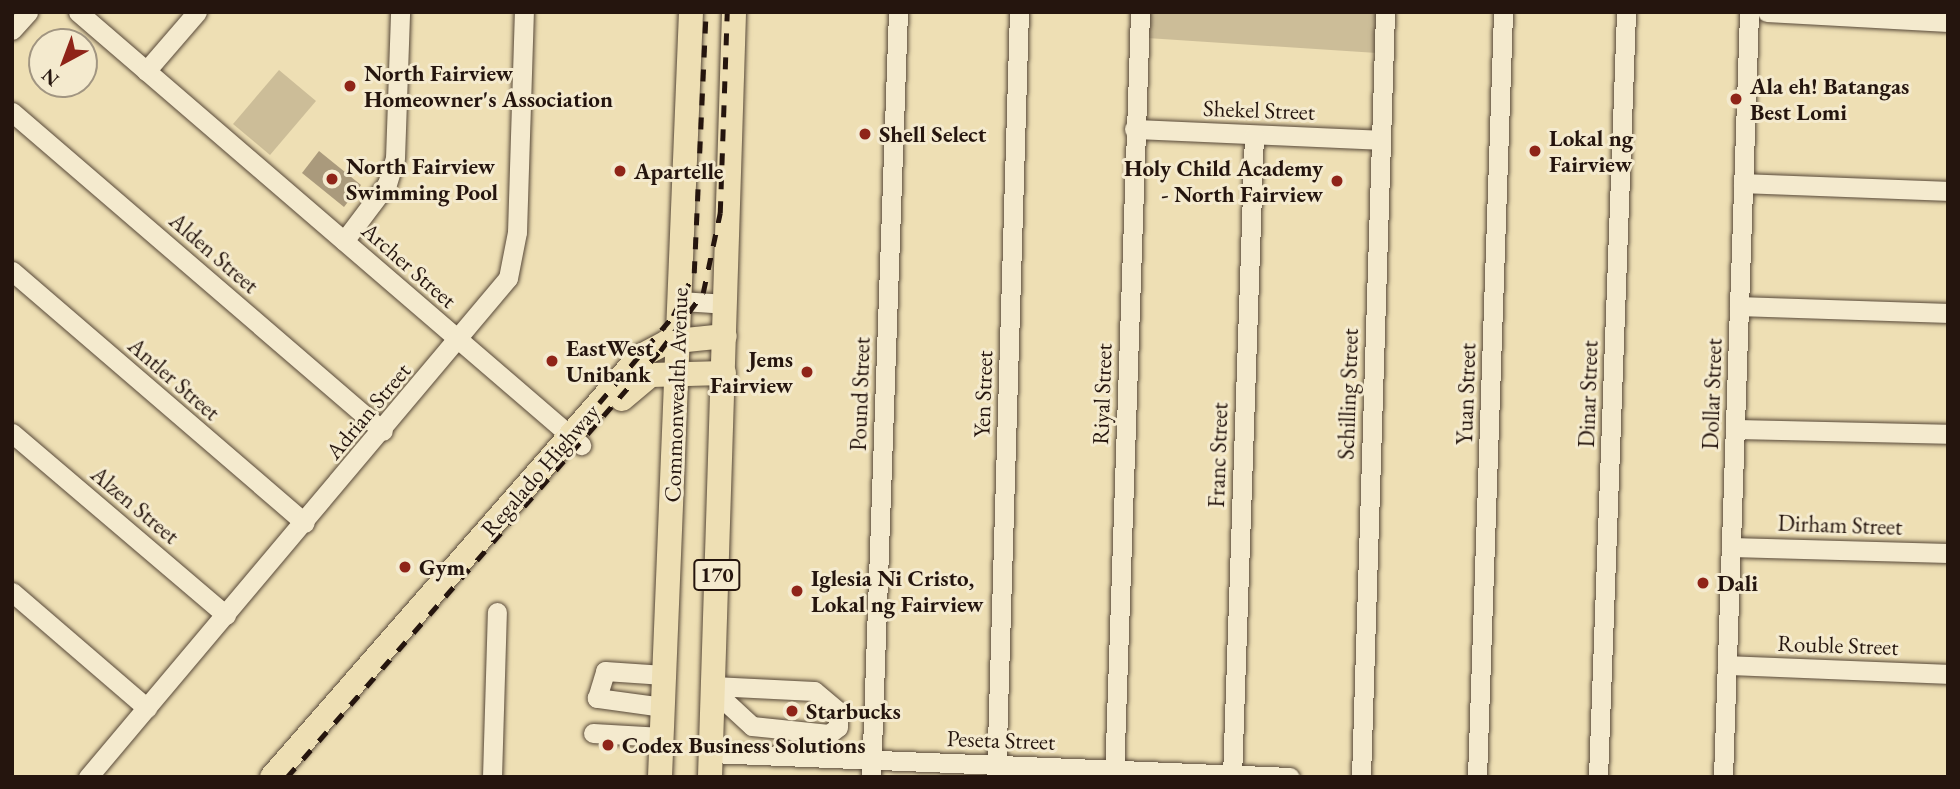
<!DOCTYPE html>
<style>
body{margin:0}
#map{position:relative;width:1960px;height:789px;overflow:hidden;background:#eedfb4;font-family:"EB Garamond",serif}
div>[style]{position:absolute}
.green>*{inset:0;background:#ccbd98}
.water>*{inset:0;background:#aa9a7c}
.roads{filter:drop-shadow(0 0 2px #574838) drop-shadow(0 0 2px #574838)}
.minor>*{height:19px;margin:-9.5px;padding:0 9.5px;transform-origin:9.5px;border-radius:9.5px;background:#f4eace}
.major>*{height:24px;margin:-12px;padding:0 12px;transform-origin:12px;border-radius:12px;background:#eedfb4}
.rail>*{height:4.5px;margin-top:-2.25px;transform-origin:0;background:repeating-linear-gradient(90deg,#25150e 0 12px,transparent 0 24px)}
.dots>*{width:19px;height:19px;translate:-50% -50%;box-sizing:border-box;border:4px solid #f4eace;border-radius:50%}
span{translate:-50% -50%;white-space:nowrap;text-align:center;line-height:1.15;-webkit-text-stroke:6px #f4eace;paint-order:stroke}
.shield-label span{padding:2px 5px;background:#f4eace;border:2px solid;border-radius:5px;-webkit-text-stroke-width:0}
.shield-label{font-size:21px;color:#25150e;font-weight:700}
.poi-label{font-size:23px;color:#25150e;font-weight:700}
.left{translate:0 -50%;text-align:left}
.right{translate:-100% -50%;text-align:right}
.street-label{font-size:23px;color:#25150e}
.frame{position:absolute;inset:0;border:14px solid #25150e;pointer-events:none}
.north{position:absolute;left:28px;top:28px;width:70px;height:70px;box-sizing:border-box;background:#f4eace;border:2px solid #a19581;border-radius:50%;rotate:221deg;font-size:19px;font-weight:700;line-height:28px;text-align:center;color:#25150e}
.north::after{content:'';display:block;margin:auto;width:24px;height:32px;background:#8f2418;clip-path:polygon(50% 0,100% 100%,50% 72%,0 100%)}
</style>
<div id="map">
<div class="green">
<div style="clip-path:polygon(1148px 12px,1378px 12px,1377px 53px,1147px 38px)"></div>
<div style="clip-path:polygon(279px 70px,316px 101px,270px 155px,233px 124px)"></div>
</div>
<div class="water">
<div style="clip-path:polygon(319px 151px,361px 185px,344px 207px,302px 173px)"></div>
</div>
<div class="roads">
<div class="minor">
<div style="left:78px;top:12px;width:664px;rotate:40.72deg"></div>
<div style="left:1767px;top:12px;width:181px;rotate:3.2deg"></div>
<div style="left:12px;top:30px;width:24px;rotate:-48deg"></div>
<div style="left:146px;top:71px;width:78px;rotate:-49.2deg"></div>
<div style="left:12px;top:112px;width:489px;rotate:40.7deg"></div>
<div style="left:1134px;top:129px;width:247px;rotate:2.5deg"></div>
<div style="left:1743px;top:183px;width:205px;rotate:2.2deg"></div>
<div style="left:344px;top:241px;width:71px;rotate:-53deg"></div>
<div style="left:387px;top:184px;width:27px;rotate:-73deg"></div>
<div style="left:395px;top:158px;width:146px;rotate:-88deg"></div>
<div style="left:12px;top:271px;width:386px;rotate:40.7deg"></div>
<div style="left:680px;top:301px;width:46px;rotate:3.7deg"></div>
<div style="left:1739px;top:306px;width:209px;rotate:1.9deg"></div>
<div style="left:1735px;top:429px;width:213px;rotate:1.3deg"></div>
<div style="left:12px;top:433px;width:281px;rotate:40.4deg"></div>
<div style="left:1731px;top:547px;width:217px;rotate:1.6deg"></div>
<div style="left:12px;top:592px;width:178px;rotate:40.7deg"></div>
<div style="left:1727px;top:665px;width:221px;rotate:2.3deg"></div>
<div style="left:713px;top:690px;width:53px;rotate:42.7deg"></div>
<div style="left:752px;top:726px;width:77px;rotate:5.9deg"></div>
<div style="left:829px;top:734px;width:11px;rotate:-38deg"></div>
<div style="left:838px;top:727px;width:16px;rotate:-90deg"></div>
<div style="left:838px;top:711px;width:31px;rotate:-140deg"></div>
<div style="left:814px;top:691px;width:101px;rotate:-177.2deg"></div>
<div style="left:663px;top:707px;width:67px;rotate:-172.2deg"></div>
<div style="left:597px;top:698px;width:28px;rotate:-73deg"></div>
<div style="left:605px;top:671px;width:59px;rotate:3.9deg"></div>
<div style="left:593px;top:733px;width:69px;rotate:3.3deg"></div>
<div style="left:710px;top:753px;width:580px;rotate:2.37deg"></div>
<div style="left:88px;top:777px;width:652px;rotate:-49.91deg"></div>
<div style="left:508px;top:278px;width:47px;rotate:-78.9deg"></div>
<div style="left:517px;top:232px;width:220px;rotate:-88.2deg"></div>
<div style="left:492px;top:777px;width:165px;rotate:-88.3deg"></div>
<div style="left:871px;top:777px;width:765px;rotate:-87.98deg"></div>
<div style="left:996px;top:777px;width:765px;rotate:-88.28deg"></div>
<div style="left:1114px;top:777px;width:765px;rotate:-88.05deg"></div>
<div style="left:1232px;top:777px;width:642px;rotate:-88.04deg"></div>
<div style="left:1361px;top:777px;width:765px;rotate:-88.2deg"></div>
<div style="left:1477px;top:777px;width:765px;rotate:-88.05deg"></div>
<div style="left:1598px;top:777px;width:766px;rotate:-87.9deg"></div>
<div style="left:1723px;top:777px;width:765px;rotate:-88.05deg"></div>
</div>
<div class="major">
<div style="left:622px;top:399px;width:38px;rotate:-40deg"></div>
<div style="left:651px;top:375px;width:73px;rotate:-1.6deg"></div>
<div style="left:272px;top:777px;width:558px;rotate:-48.85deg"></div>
<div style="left:639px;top:357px;width:32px;rotate:-28deg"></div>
<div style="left:667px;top:342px;width:58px;rotate:-5.9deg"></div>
<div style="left:660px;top:777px;width:766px;rotate:-87.68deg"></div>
<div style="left:710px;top:777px;width:765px;rotate:-88.2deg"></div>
</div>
</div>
<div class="rail">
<div style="left:599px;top:403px;width:114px;rotate:-49.6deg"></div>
<div style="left:673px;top:316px;width:48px;rotate:-64deg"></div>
<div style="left:694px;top:273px;width:261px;rotate:-87.4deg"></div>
<div style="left:287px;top:777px;width:566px;rotate:-48.8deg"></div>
<div style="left:660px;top:351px;width:72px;rotate:-53.4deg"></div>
<div style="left:703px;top:293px;width:82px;rotate:-78deg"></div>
<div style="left:720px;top:213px;width:201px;rotate:-88deg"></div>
</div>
<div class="dots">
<div style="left:350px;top:86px;background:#8f2418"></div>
<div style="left:1736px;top:99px;background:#8f2418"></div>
<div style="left:865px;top:134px;background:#8f2418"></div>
<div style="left:1535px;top:151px;background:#8f2418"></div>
<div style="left:620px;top:171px;background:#8f2418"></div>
<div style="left:332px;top:179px;background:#8f2418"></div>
<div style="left:1337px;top:181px;background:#8f2418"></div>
<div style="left:552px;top:361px;background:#8f2418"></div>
<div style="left:807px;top:372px;background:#8f2418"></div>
<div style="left:405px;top:567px;background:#8f2418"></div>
<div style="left:1703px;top:583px;background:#8f2418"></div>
<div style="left:797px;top:591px;background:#8f2418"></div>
<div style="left:792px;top:711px;background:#8f2418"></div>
<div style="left:608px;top:745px;background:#8f2418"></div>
</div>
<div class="shield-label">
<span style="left:717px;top:575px">170</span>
</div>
<div class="poi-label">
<span class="left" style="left:364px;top:86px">North Fairview<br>Homeowner's Association</span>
<span class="left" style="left:1750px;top:99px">Ala eh! Batangas<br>Best Lomi</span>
<span class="left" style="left:879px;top:134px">Shell Select</span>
<span class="left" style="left:1549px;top:151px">Lokal ng<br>Fairview</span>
<span class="left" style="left:346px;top:179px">North Fairview<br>Swimming Pool</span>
<span class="right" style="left:1323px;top:181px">Holy Child Academy<br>- North Fairview</span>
<span class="left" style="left:634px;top:171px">Apartelle</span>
<span class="left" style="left:566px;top:361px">EastWest<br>Unibank</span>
<span class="right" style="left:793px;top:372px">Jems<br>Fairview</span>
<span class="left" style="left:419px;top:567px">Gym</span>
<span class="left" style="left:811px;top:591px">Iglesia Ni Cristo,<br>Lokal ng Fairview</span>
<span class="left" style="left:1717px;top:583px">Dali</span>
<span class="left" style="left:806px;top:711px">Starbucks</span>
<span class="left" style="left:622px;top:745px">Codex Business Solutions</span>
</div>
<div class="street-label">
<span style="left:1259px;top:110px;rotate:2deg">Shekel Street</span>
<span style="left:214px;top:253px;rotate:41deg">Alden Street</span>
<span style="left:409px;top:265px;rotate:41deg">Archer Street</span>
<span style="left:174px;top:379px;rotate:41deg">Antler Street</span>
<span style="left:860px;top:394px;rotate:-88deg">Pound Street</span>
<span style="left:983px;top:394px;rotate:-88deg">Yen Street</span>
<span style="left:1102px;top:394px;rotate:-88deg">Riyal Street</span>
<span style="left:1348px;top:394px;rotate:-88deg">Schilling Street</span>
<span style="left:1466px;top:394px;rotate:-88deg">Yuan Street</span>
<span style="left:1588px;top:394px;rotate:-88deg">Dinar Street</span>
<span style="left:1712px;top:394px;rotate:-88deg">Dollar Street</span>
<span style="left:676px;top:395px;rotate:-88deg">Commonwealth Avenue</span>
<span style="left:368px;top:411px;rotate:-50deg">Adrian Street</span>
<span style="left:1218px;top:455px;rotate:-88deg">Franc Street</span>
<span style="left:540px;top:470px;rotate:-49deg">Regalado Highway</span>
<span style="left:135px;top:505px;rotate:40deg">Alzen Street</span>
<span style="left:1840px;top:525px;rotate:2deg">Dirham Street</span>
<span style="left:1838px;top:645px;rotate:2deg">Rouble Street</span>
<span style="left:1001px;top:740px;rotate:2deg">Peseta Street</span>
</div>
<div class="frame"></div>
<div class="north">N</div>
</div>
